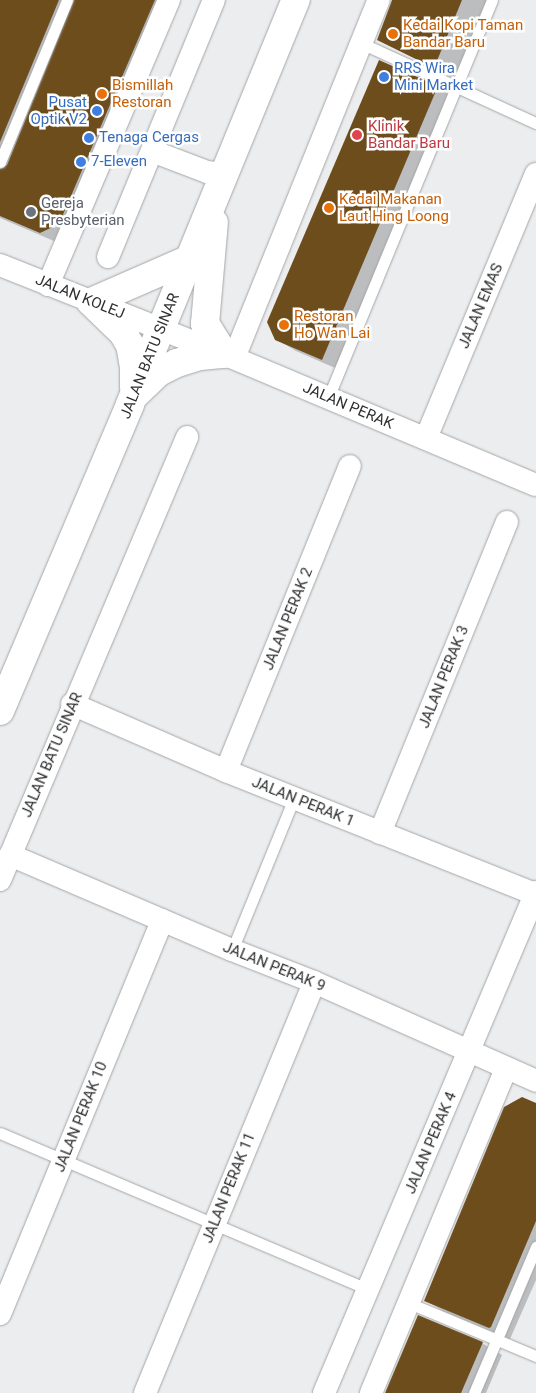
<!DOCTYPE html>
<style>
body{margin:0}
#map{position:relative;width:536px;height:1393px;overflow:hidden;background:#ecedef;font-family:Roboto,sans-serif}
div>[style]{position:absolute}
.shadow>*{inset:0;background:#0003}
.building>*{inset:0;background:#6e4d1d}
.roads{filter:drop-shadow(0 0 1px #a4a6a7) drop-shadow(0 0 1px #a4a6a7)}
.lane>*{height:11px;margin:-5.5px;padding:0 5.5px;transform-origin:5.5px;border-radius:5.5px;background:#fff}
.street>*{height:22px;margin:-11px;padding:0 11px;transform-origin:11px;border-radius:11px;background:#fff}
.secondary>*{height:28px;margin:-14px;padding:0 14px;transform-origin:14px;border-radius:14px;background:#fff}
.dots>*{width:14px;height:14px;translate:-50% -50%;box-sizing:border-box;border:2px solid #fff;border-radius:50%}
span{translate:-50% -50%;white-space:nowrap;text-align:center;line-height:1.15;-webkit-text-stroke:5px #fff;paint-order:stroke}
.food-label{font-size:15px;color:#c56008}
.left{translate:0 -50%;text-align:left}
.shop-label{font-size:15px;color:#366cbe}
.right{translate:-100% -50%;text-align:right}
.health-label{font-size:15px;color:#be3a42}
.worship-label{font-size:15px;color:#5b616d}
.street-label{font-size:15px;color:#2e2f30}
</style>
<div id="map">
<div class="shadow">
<div style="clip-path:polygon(0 0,180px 0,80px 236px,61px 244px,0 218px)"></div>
<div style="clip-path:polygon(395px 0,487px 0,454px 79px,379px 39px)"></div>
<div style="clip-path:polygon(437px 87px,457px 99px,342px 371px,296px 351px,276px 339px)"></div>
<div style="clip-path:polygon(536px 1104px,536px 1280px,510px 1339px,445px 1312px,425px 1300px)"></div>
<div style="clip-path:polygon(482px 1343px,502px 1355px,486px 1393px,387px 1393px)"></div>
</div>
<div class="building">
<div style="clip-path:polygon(0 0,59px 0,0 142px)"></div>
<div style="clip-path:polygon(74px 0,155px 0,59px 224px,40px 233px,0 216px,0 169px,7px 165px)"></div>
<div style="clip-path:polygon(392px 0,462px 0,434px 68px,377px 40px)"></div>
<div style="clip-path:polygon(379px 60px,438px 86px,322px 360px,275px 340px,267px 322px)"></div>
<div style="clip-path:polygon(522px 1097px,536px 1103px,536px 1221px,491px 1327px,489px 1328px,424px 1301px,504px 1107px)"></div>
<div style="clip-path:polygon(418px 1315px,483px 1342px,461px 1393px,385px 1393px)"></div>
</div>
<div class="roads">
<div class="lane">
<div style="left:361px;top:43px;width:192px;rotate:24.6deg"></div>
<div style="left:0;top:162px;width:175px;rotate:-67.5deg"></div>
<div style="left:328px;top:398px;width:430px;rotate:-67.6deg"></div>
<div style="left:232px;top:950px;width:164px;rotate:-67.8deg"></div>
<div style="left:0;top:1133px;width:400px;rotate:23deg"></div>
<div style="left:409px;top:1303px;width:138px;rotate:22.7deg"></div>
<div style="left:474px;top:1393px;width:159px;rotate:-67deg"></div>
</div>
<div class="street">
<div style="left:152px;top:151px;width:59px;rotate:20.9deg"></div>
<div style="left:207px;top:172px;width:17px;rotate:7deg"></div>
<div style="left:108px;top:257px;width:278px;rotate:-67.6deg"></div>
<div style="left:0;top:265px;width:241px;rotate:21.7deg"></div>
<div style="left:224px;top:354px;width:338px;rotate:22.8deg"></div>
<div style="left:48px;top:285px;width:310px;rotate:-67deg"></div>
<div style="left:234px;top:358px;width:386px;rotate:-68deg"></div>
<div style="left:426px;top:438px;width:286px;rotate:-67.4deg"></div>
<div style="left:72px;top:704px;width:168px;rotate:23.5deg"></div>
<div style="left:226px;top:771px;width:333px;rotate:21.7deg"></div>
<div style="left:226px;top:771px;width:329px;rotate:-67.9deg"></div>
<div style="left:380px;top:833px;width:336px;rotate:-67.8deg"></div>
<div style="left:10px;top:855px;width:241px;rotate:23.2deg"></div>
<div style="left:232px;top:950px;width:88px;rotate:21.3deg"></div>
<div style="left:314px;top:982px;width:243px;rotate:24deg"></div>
<div style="left:0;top:880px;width:481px;rotate:-67.1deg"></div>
<div style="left:0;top:1314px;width:426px;rotate:-67.6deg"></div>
<div style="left:145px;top:1393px;width:444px;rotate:-67.6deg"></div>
<div style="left:324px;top:1393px;width:544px;rotate:-67.06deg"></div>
<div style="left:371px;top:1393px;width:351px;rotate:-67.4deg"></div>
</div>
<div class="secondary">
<div style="left:134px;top:387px;width:20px;rotate:-90deg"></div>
<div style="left:134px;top:367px;width:22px;rotate:-100deg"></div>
<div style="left:130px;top:345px;width:14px;rotate:-120deg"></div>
<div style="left:123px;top:333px;width:45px;rotate:-135.9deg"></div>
<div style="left:91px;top:302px;width:108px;rotate:-23.5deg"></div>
<div style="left:137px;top:393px;width:30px;rotate:-44deg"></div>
<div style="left:159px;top:372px;width:20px;rotate:-27deg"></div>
<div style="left:177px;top:363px;width:24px;rotate:-17deg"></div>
<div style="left:200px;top:356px;width:24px;rotate:-5deg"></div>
<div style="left:224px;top:354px;width:36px;rotate:-122deg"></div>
<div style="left:205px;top:324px;width:102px;rotate:-85deg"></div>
<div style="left:0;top:711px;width:333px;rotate:-67deg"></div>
<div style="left:130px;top:404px;width:437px;rotate:-67.7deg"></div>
</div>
</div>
<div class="dots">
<div style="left:393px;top:34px;background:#e8710a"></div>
<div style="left:384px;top:77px;background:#3f7fe0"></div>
<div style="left:102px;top:94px;background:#e8710a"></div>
<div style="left:97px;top:111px;background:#3f7fe0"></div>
<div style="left:357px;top:135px;background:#e0444e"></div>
<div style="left:89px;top:138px;background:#3f7fe0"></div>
<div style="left:81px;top:162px;background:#3f7fe0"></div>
<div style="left:329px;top:208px;background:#e8710a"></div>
<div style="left:31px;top:212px;background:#6b7280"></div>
<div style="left:284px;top:325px;background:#e8710a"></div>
</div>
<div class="food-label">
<span class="left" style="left:403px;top:34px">Kedai Kopi Taman<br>Bandar Baru</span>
<span class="left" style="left:112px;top:94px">Bismillah<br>Restoran</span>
<span class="left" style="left:339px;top:208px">Kedai Makanan<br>Laut Hing Loong</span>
<span class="left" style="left:294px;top:325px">Restoran<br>Ho Wan Lai</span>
</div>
<div class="shop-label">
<span class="left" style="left:394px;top:77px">RRS Wira<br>Mini Market</span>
<span class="right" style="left:87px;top:111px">Pusat<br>Optik V2</span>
<span class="left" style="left:99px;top:138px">Tenaga Cergas</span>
<span class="left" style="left:91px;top:162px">7-Eleven</span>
</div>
<div class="health-label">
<span class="left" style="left:368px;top:135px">Klinik<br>Bandar Baru</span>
</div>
<div class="worship-label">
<span class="left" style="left:41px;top:212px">Gereja<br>Presbyterian</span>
</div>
<div class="street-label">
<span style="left:80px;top:297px;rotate:22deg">JALAN KOLEJ</span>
<span style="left:481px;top:306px;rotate:-67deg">JALAN EMAS</span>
<span style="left:150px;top:356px;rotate:-68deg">JALAN BATU SINAR</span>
<span style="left:348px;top:406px;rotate:23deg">JALAN PERAK</span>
<span style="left:288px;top:619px;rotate:-68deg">JALAN PERAK 2</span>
<span style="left:444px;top:677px;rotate:-68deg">JALAN PERAK 3</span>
<span style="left:52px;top:755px;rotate:-67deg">JALAN BATU SINAR</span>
<span style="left:303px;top:802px;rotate:22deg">JALAN PERAK 1</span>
<span style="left:274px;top:967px;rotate:22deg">JALAN PERAK 9</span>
<span style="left:81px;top:1117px;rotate:-68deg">JALAN PERAK 10</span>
<span style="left:431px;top:1143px;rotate:-67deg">JALAN PERAK 4</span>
<span style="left:229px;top:1188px;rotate:-68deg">JALAN PERAK 11</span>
</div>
</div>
